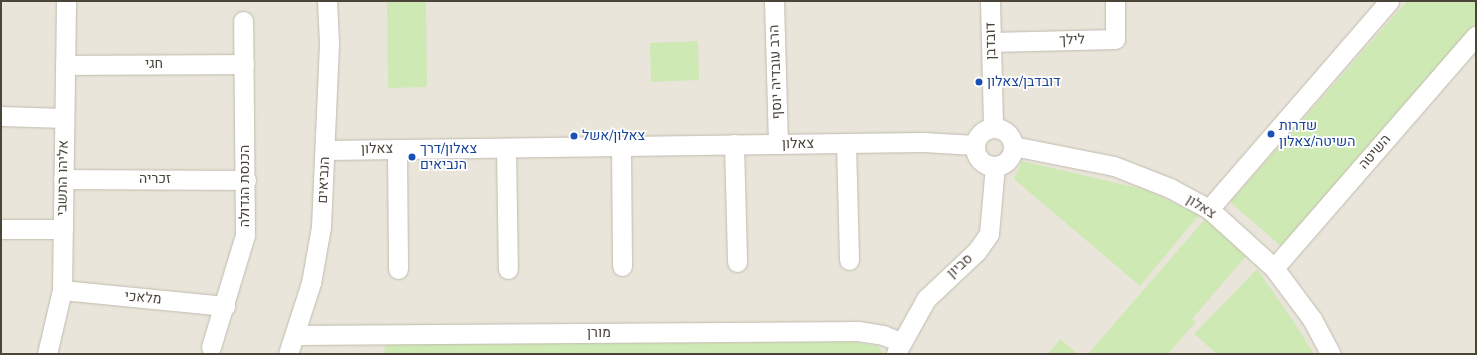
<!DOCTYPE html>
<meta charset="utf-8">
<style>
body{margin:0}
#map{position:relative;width:1477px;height:355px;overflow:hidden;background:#f5f3eb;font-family:"Nunito Sans",Heebo,sans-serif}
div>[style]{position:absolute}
.residential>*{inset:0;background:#e9e5da}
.green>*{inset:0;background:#cfe9b5}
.roads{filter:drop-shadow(0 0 1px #c1bbae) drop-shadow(0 0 1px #c1bbae)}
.minor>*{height:19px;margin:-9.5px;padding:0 9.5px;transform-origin:9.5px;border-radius:9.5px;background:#fff}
.minor>.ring{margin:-9.5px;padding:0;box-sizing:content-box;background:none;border:19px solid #fff;border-radius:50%}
.dots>*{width:11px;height:11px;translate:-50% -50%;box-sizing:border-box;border:2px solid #fff;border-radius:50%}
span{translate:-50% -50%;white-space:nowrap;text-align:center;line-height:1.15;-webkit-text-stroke:3.5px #fff;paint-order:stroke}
.street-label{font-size:14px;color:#4a4439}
.transit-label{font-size:14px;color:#164399}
.left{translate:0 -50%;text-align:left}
.frame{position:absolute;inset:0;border:2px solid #4a4439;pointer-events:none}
</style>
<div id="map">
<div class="residential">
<div style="clip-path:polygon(1px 1px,1476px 1px,1476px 354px,1px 354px)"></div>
</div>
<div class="green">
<div style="clip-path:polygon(387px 1px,426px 1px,427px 87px,388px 88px)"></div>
<div style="clip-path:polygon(1407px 1px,1476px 1px,1476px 23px,1282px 247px,1230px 202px)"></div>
<div style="clip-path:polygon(698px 41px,699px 80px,651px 82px,650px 43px)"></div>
<div style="clip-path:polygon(1022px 161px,1147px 190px,1199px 215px,1140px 286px,1014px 179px)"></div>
<div style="clip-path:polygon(1205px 219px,1247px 255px,1192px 319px,1196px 322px,1168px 354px,1088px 354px)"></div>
<div style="clip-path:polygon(1257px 269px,1294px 322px,1314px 354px,1217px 354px,1194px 334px)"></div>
<div style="clip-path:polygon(1060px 339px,1078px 354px,1048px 354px)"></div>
<div style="clip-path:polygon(853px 342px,878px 346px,884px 354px,384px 354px,385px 344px)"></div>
</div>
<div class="roads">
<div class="minor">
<div style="left:774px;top:1px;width:143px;rotate:88.4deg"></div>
<div style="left:990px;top:1px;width:127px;rotate:88.6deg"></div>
<div style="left:991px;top:42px;width:124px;rotate:-1.4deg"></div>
<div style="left:1115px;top:39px;width:38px;rotate:-90deg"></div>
<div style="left:65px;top:65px;width:179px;rotate:-0.3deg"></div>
<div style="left:1px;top:116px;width:63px;rotate:1.8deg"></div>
<div class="ring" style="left:975px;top:128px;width:19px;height:19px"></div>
<div style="left:846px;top:143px;width:117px;rotate:88.5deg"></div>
<div style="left:734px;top:144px;width:118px;rotate:88.5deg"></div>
<div style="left:621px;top:146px;width:120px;rotate:89.5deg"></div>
<div style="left:1013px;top:146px;width:103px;rotate:11.2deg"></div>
<div style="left:1114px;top:166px;width:60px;rotate:21.4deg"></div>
<div style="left:1170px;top:188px;width:44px;rotate:28.3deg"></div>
<div style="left:1209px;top:209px;width:88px;rotate:42.2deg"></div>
<div style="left:1274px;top:268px;width:64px;rotate:53.3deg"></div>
<div style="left:1312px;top:319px;width:40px;rotate:62deg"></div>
<div style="left:506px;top:148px;width:121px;rotate:89.1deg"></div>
<div style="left:397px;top:149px;width:120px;rotate:89.5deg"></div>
<div style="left:326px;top:150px;width:597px;rotate:-0.77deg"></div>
<div style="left:923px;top:142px;width:52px;rotate:3.3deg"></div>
<div style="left:63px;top:179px;width:183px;rotate:0.3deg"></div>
<div style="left:1209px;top:209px;width:275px;rotate:-49.1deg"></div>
<div style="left:1px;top:229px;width:62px"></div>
<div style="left:1274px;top:268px;width:308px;rotate:-49deg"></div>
<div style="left:62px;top:290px;width:164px;rotate:5.6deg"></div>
<div style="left:295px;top:335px;width:563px;rotate:-0.41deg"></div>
<div style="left:858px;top:331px;width:25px;rotate:9deg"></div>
<div style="left:883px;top:335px;width:18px;rotate:22deg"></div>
<div style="left:211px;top:347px;width:117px;rotate:-73.1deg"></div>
<div style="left:245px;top:235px;width:214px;rotate:-90.5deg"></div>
<div style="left:896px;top:353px;width:62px;rotate:-60.9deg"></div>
<div style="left:926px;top:299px;width:70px;rotate:-43.3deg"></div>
<div style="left:977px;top:251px;width:21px;rotate:-55deg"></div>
<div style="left:989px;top:234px;width:68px;rotate:-85deg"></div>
<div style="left:47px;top:354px;width:66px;rotate:-76.8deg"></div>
<div style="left:62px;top:290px;width:289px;rotate:-89.2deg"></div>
<div style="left:288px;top:354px;width:75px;rotate:-72.1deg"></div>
<div style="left:311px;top:283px;width:57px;rotate:-79.9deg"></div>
<div style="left:321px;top:227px;width:184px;rotate:-87.5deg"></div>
<div style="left:329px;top:43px;width:42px;rotate:-92.7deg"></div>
</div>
</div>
<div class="dots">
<div style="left:979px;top:82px;background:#1a4fb4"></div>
<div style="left:1271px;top:134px;background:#1a4fb4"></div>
<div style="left:574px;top:136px;background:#1a4fb4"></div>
<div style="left:412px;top:157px;background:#1a4fb4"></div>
</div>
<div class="street-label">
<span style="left:1072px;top:40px;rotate:-2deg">לילך</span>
<span style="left:991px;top:41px;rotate:-91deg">דובדבן</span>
<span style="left:154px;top:64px">חגי</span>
<span style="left:776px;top:72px;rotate:-92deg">הרב עובדיה יוסף</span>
<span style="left:798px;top:144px;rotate:-1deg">צאלון</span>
<span style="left:377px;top:149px;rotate:-1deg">צאלון</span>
<span style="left:1375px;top:152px;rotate:-49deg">השיטה</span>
<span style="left:63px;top:178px;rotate:-89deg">אליהו התשבי</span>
<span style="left:155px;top:179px">זכריה</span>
<span style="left:324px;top:180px;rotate:-87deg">הנביאים</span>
<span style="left:245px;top:186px;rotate:-90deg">הכנסת הגדולה</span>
<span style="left:1201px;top:207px;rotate:32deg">צאלון</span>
<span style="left:960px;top:266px;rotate:-41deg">סביון</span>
<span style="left:143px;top:298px;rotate:5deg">מלאכי</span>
<span style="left:599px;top:333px">מורן</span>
</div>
<div class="transit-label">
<span class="left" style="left:987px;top:82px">דובדבן/צאלון</span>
<span class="left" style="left:1279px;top:134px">שדרות<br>השיטה/צאלון</span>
<span class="left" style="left:582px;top:136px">צאלון/אשל</span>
<span class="left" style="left:420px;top:157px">צאלון/דרך<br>הנביאים</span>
</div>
<div class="frame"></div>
</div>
